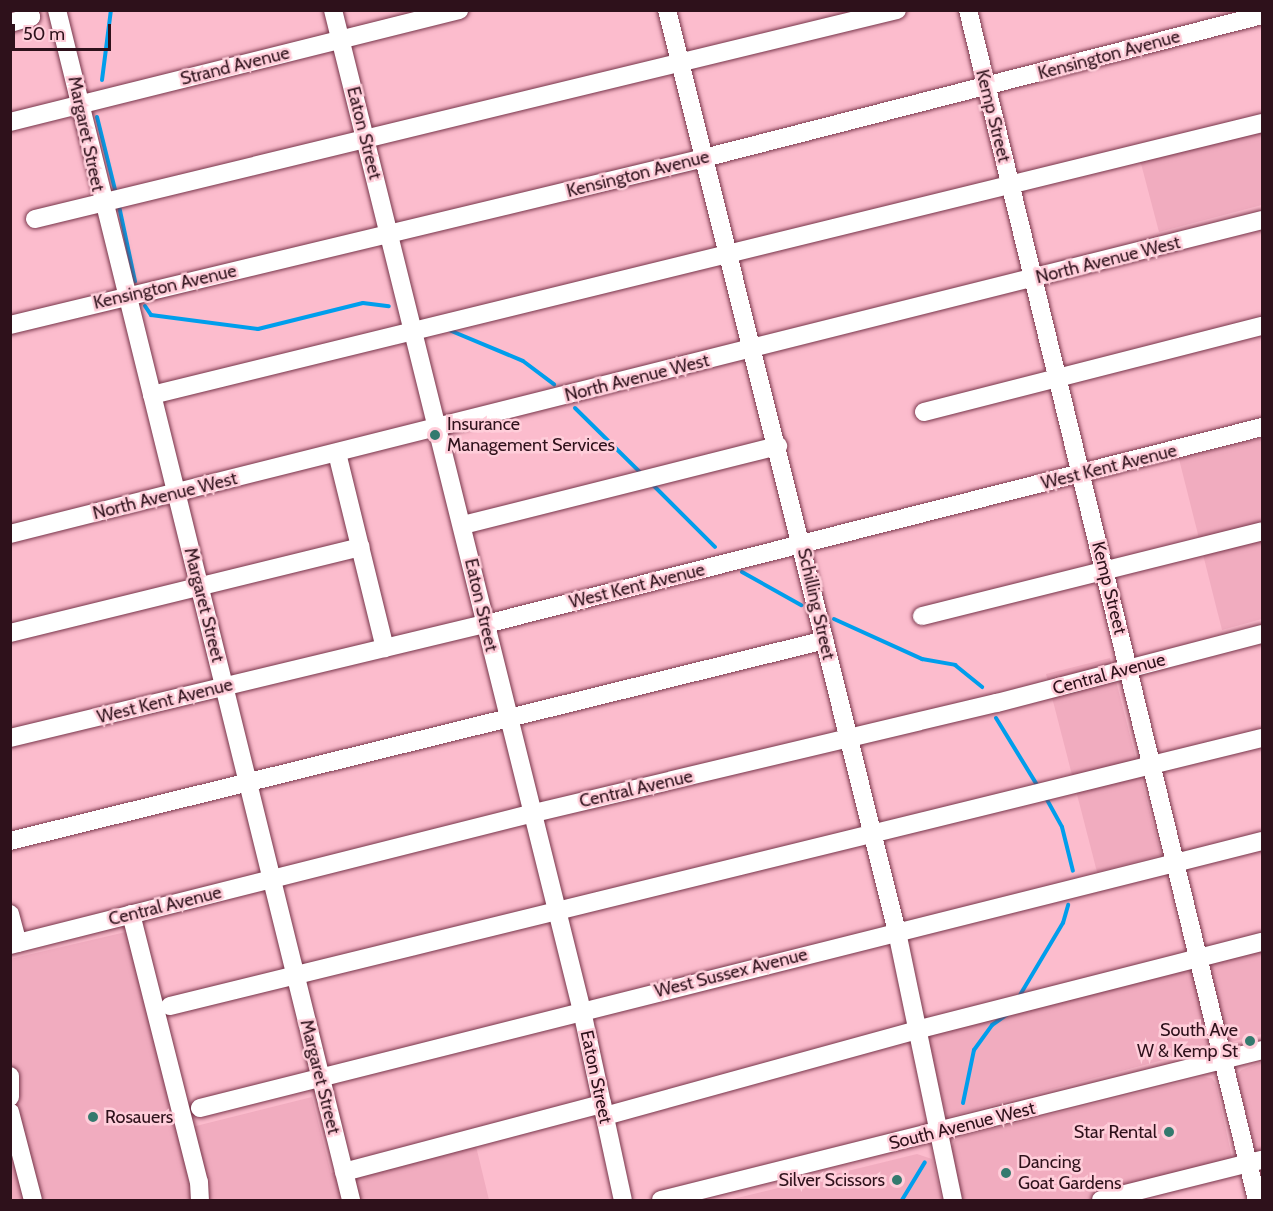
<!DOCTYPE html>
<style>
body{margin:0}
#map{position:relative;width:1273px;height:1211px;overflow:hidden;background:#fcbccd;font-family:Cabin,sans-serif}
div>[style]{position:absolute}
.built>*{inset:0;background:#f1acbf}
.stream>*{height:4px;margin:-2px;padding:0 2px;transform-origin:2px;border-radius:2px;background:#009eec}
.roads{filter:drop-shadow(0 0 2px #77354a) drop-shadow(0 0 2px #77354a)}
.minor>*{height:18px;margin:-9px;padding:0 9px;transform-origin:9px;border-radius:9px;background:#fff}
.dots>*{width:16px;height:16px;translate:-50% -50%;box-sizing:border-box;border:3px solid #ffceda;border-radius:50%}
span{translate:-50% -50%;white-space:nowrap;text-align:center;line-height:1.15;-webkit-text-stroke:5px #ffceda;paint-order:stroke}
.street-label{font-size:18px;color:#2e111b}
.poi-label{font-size:18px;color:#2e111b}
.left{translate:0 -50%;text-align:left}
.right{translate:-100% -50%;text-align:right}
.frame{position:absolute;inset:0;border:12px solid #2e111b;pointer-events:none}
.scale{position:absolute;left:12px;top:24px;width:99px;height:27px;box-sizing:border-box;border:3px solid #2e111b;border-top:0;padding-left:8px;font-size:18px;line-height:21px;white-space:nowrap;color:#2e111b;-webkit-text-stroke:4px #ffceda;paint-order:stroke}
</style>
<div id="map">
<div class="built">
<div style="clip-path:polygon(1262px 123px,1262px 205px,1159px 232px,1139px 156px)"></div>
<div style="clip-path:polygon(1262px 438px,1262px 619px,1222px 630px,1179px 459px)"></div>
<div style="clip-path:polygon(1110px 658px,1161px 855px,1097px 872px,1046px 674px)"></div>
<div style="clip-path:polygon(143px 928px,192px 1127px,312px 1097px,331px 1173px,474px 1138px,489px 1200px,11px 1200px,10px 959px)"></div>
<div style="clip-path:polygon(1262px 946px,1262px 1034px,947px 1117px,924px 1028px)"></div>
<div style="clip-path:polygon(1262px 1062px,1262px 1177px,1237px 1077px,1241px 1070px)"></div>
<div style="clip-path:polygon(1204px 1077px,1212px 1078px,1216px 1084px,1234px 1167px,1101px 1200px,963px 1200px,951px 1150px,954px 1141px,964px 1136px)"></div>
<div style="clip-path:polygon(917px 1154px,932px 1159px,942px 1200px,733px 1199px)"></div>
</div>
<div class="stream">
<div style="left:102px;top:80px;width:71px;rotate:-82.7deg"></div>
<div style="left:97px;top:117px;width:75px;rotate:76.1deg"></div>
<div style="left:119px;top:206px;width:77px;rotate:78deg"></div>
<div style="left:145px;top:306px;width:11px;rotate:56deg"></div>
<div style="left:151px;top:315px;width:108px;rotate:7.5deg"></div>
<div style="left:258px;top:329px;width:108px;rotate:-13.9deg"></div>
<div style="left:363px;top:303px;width:26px;rotate:7deg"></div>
<div style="left:449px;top:330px;width:80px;rotate:22.7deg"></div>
<div style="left:523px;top:361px;width:39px;rotate:37deg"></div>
<div style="left:575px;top:408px;width:93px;rotate:44.6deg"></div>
<div style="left:652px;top:484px;width:89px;rotate:45deg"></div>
<div style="left:742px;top:572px;width:68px;rotate:29.2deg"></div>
<div style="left:834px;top:619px;width:97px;rotate:24.4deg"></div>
<div style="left:922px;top:659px;width:34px;rotate:10deg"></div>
<div style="left:955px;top:665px;width:35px;rotate:39deg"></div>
<div style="left:996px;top:718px;width:79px;rotate:58.5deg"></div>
<div style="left:1046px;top:798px;width:33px;rotate:61deg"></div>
<div style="left:1062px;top:827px;width:45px;rotate:76deg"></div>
<div style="left:1020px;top:995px;width:84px;rotate:-59.2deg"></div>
<div style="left:1063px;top:923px;width:19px;rotate:-74deg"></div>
<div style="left:963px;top:1103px;width:54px;rotate:-78.3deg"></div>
<div style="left:974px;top:1050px;width:31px;rotate:-54deg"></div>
<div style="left:992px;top:1025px;width:19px;rotate:-35deg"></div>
<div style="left:902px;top:1200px;width:44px;rotate:-58.8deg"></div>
</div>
<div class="roads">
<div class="minor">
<div style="left:57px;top:10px;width:1226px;rotate:76.12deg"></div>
<div style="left:333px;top:10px;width:1032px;rotate:76.03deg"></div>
<div style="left:582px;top:1011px;width:193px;rotate:77.8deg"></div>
<div style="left:667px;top:10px;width:950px;rotate:75.99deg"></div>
<div style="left:897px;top:932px;width:274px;rotate:78.2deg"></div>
<div style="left:968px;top:10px;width:1225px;rotate:76.35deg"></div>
<div style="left:10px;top:23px;width:22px;rotate:-16deg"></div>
<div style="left:31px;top:17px;width:7px;rotate:-106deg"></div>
<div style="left:10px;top:122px;width:463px;rotate:-14deg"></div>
<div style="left:35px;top:219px;width:887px;rotate:-13.63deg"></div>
<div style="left:10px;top:325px;width:714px;rotate:-13.53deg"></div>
<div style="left:704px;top:158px;width:576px;rotate:-14.37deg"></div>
<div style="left:152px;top:395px;width:1143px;rotate:-13.77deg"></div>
<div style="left:924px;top:412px;width:349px;rotate:-14.3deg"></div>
<div style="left:337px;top:453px;width:201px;rotate:76.2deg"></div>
<div style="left:463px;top:525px;width:325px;rotate:-14.1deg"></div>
<div style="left:10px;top:534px;width:1291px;rotate:-14.08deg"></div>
<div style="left:922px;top:616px;width:350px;rotate:-14deg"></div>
<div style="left:10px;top:633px;width:361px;rotate:-13.8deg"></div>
<div style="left:10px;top:738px;width:489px;rotate:-13.5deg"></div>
<div style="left:486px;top:624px;width:801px;rotate:-14.24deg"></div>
<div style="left:10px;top:841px;width:839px;rotate:-13.85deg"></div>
<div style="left:10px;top:914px;width:30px;rotate:75deg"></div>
<div style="left:131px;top:914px;width:276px;rotate:75.8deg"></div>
<div style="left:199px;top:1182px;width:18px;rotate:87deg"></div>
<div style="left:10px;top:945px;width:536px;rotate:-14.14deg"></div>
<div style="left:530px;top:814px;width:480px;rotate:-13.4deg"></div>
<div style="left:997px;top:703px;width:274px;rotate:-14.6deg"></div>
<div style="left:170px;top:1006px;width:1124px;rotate:-13.79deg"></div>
<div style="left:10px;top:1076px;width:21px;rotate:90deg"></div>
<div style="left:200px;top:1108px;width:1095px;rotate:-14.11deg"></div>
<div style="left:10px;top:1112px;width:91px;rotate:75.4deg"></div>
<div style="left:605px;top:1116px;width:331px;rotate:-15.4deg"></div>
<div style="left:924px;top:1028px;width:349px;rotate:-14.3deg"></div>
<div style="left:344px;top:1172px;width:267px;rotate:-14.8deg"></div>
<div style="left:661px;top:1200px;width:619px;rotate:-14.01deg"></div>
<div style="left:1101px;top:1200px;width:166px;rotate:-14deg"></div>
</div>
</div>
<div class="dots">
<div style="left:435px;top:435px;background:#347a6e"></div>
<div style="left:1250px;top:1041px;background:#347a6e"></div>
<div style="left:93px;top:1117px;background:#347a6e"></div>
<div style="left:1169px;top:1132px;background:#347a6e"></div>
<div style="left:1006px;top:1173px;background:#347a6e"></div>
<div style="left:897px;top:1180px;background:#347a6e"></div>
</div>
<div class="street-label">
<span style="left:1109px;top:55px;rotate:-15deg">Kensington Avenue</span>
<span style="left:235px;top:66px;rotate:-14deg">Strand Avenue</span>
<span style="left:993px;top:116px;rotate:76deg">Kemp Street</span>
<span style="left:364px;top:133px;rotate:76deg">Eaton Street</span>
<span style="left:86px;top:134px;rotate:78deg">Margaret Street</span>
<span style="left:638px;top:174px;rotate:-14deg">Kensington Avenue</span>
<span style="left:1108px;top:260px;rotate:-14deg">North Avenue West</span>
<span style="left:165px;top:287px;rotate:-13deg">Kensington Avenue</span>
<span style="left:637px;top:378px;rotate:-14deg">North Avenue West</span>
<span style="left:1109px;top:467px;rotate:-14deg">West Kent Avenue</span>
<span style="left:165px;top:496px;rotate:-14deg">North Avenue West</span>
<span style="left:637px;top:586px;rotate:-14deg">West Kent Avenue</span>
<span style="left:1109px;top:588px;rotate:76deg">Kemp Street</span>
<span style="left:816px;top:604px;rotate:77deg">Schilling Street</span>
<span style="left:204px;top:605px;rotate:76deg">Margaret Street</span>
<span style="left:481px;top:605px;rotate:77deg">Eaton Street</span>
<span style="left:1109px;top:674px;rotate:-15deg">Central Avenue</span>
<span style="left:165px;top:701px;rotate:-14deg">West Kent Avenue</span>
<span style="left:636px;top:789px;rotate:-13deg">Central Avenue</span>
<span style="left:165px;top:906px;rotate:-14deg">Central Avenue</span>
<span style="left:731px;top:973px;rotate:-14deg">West Sussex Avenue</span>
<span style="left:320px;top:1077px;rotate:76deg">Margaret Street</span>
<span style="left:596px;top:1077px;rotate:78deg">Eaton Street</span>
<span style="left:962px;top:1126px;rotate:-14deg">South Avenue West</span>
</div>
<div class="poi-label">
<span class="left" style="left:447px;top:435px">Insurance<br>Management Services</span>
<span class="right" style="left:1238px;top:1041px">South Ave<br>W &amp; Kemp St</span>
<span class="left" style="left:105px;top:1117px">Rosauers</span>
<span class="right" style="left:1157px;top:1132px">Star Rental</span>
<span class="left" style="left:1018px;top:1173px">Dancing<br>Goat Gardens</span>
<span class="right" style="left:885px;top:1180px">Silver Scissors</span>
</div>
<div class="frame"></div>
<div class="scale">50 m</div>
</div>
